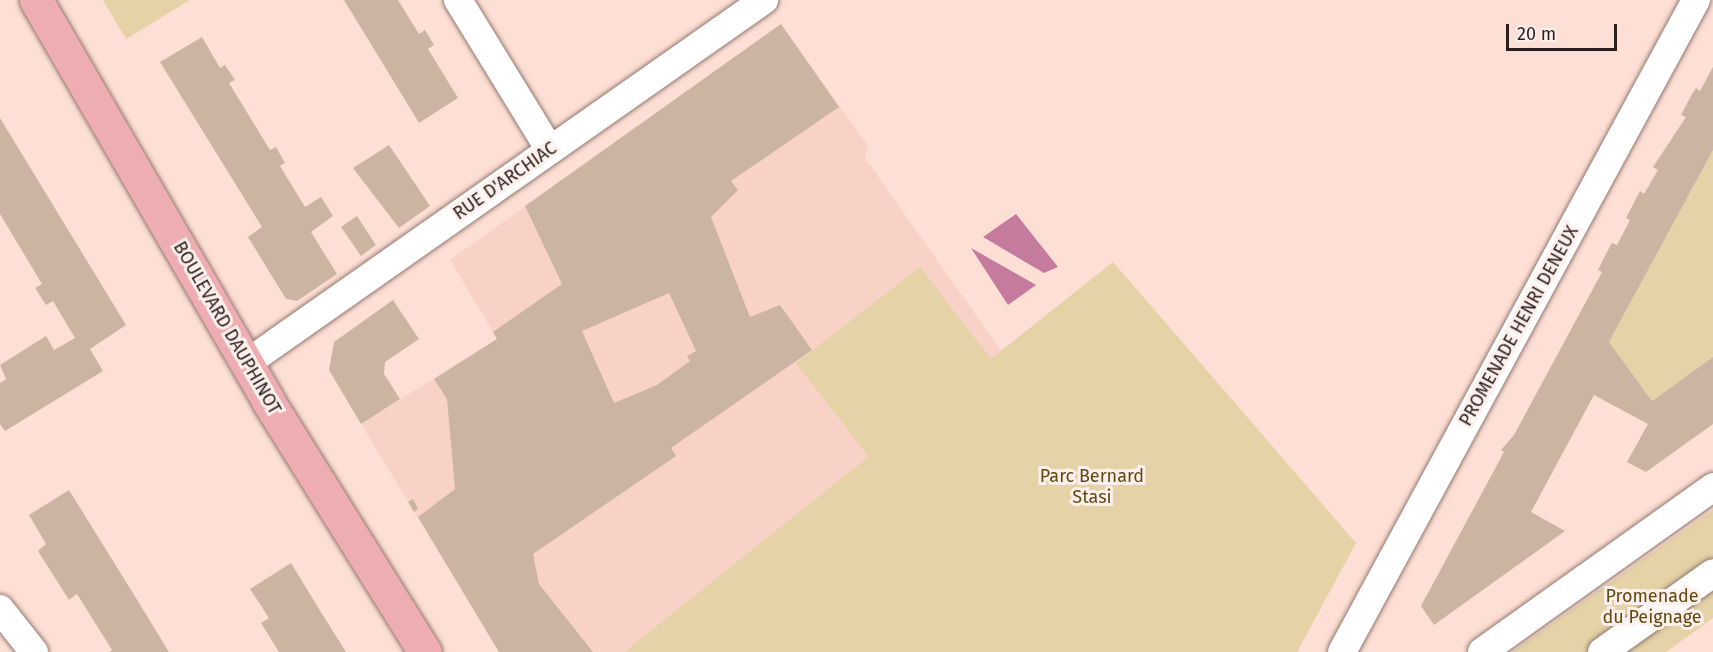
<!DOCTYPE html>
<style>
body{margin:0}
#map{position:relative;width:1713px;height:652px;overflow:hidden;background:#fddfd5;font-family:"Fira Sans",sans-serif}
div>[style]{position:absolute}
.built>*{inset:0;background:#f8d2c6}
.green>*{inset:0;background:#e5d2a7}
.water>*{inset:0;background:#c47b9d}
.building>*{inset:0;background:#cbb5a2}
.roads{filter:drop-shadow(0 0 2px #947870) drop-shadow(0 0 2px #947870)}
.street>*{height:28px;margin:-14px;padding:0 14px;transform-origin:14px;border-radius:14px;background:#fff}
.primary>*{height:33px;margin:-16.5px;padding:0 16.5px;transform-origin:16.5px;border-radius:16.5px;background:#eeacb3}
span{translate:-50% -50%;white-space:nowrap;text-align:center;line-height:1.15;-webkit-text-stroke:6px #fdf0ec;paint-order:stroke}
.street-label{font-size:18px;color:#2a1f1c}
.park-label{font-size:18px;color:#604a0f}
.scale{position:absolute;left:1506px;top:24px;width:111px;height:27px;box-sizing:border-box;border:3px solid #2a1f1c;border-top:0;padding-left:8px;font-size:18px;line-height:21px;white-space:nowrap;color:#2a1f1c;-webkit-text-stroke:4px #fdf0ec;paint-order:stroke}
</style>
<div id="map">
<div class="built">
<div style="clip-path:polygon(781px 24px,868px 146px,865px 158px,1002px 352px,624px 652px,499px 652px,361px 424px,497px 339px,450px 260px)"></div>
</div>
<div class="green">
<div style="clip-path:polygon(103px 0,190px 0,126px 39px)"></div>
<div style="clip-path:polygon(1713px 150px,1713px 357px,1652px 401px,1609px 342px)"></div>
<div style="clip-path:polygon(1113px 262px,1356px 543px,1297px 652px,624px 652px,882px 446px,868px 456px,796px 363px,920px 267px,991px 359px)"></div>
<div style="clip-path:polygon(1713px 510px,1713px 618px,1666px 652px,1512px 652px)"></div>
</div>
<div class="water">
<div style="clip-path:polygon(1016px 214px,1058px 267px,1044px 273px,983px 237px)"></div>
<div style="clip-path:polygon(971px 248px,1036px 285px,1008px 305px)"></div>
</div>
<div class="building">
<div style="clip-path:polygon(344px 0,398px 0,419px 34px,425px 30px,434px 45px,428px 49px,458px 98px,419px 123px)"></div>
<div style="clip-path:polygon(evenodd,781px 24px,839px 107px,731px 181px,738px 190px,711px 217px,750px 317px,780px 305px,812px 350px,671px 448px,676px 456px,533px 554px,539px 584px,593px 652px,499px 652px,418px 517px,455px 489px,447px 399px,434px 379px,497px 339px,493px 332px,562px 284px,525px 206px,781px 24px,669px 293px,696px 351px,687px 356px,690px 361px,657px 385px,614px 403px,582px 331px,669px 293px)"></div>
<div style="clip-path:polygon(202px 37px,220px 68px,225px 65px,235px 80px,229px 83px,270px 150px,276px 147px,285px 163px,280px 166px,305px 207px,321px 197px,333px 216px,311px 232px,337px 274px,297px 301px,286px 299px,248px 237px,262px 227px,160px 62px)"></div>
<div style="clip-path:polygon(1713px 67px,1713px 150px,1609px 342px,1652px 401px,1713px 357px,1713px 424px,1646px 472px,1627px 462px,1648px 424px,1594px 395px,1531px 512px,1565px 531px,1434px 625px,1421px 606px,1504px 452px,1501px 450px,1514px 435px,1602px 272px,1598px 270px,1608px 250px,1612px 243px,1617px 245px,1630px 220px,1626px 218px,1640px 191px,1644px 194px,1658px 170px,1653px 167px,1686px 117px,1681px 115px,1692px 94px,1696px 88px,1700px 91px)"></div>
<div style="clip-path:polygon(0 118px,126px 325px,90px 349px,103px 371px,5px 431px,0 424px,0 383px,6px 379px,0 365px,46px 336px,54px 350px,75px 338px,53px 301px,46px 305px,35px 288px,42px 284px,0 214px)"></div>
<div style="clip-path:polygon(389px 145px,430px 206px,399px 228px,353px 168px)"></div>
<div style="clip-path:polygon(357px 216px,376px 245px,361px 256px,341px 227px)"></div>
<div style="clip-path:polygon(393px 300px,419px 339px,385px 362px,384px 374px,400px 399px,361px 424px,329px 370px,334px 342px)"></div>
<div style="clip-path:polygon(69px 490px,136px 598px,169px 652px,110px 652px,112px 650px,77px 594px,69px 600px,38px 551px,46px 544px,29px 515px)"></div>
<div style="clip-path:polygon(413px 499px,418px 509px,414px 512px,408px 502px)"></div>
<div style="clip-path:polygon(291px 563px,319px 609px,346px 652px,279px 652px,261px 623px,269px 618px,250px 589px)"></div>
</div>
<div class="roads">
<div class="street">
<div style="left:458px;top:0;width:176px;rotate:58.5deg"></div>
<div style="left:247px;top:363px;width:632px;rotate:-35.07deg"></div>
<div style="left:0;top:609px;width:55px;rotate:51.7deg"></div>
<div style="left:1342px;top:652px;width:742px;rotate:-61.5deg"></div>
<div style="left:1482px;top:652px;width:284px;rotate:-35.5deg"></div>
<div style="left:1602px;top:652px;width:136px;rotate:-35.4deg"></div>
</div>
<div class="primary">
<div style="left:36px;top:0;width:463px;rotate:59.9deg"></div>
<div style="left:268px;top:401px;width:296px;rotate:58deg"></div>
</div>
</div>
<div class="street-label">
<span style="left:505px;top:181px;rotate:-35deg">RUE D'ARCHIAC</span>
<span style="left:1519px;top:326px;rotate:-61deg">PROMENADE HENRI DENEUX</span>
<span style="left:227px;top:328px;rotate:60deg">BOULEVARD DAUPHINOT</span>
</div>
<div class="park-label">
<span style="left:1092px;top:487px">Parc Bernard<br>Stasi</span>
<span style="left:1652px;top:607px">Promenade<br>du Peignage</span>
</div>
<div class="scale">20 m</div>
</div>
